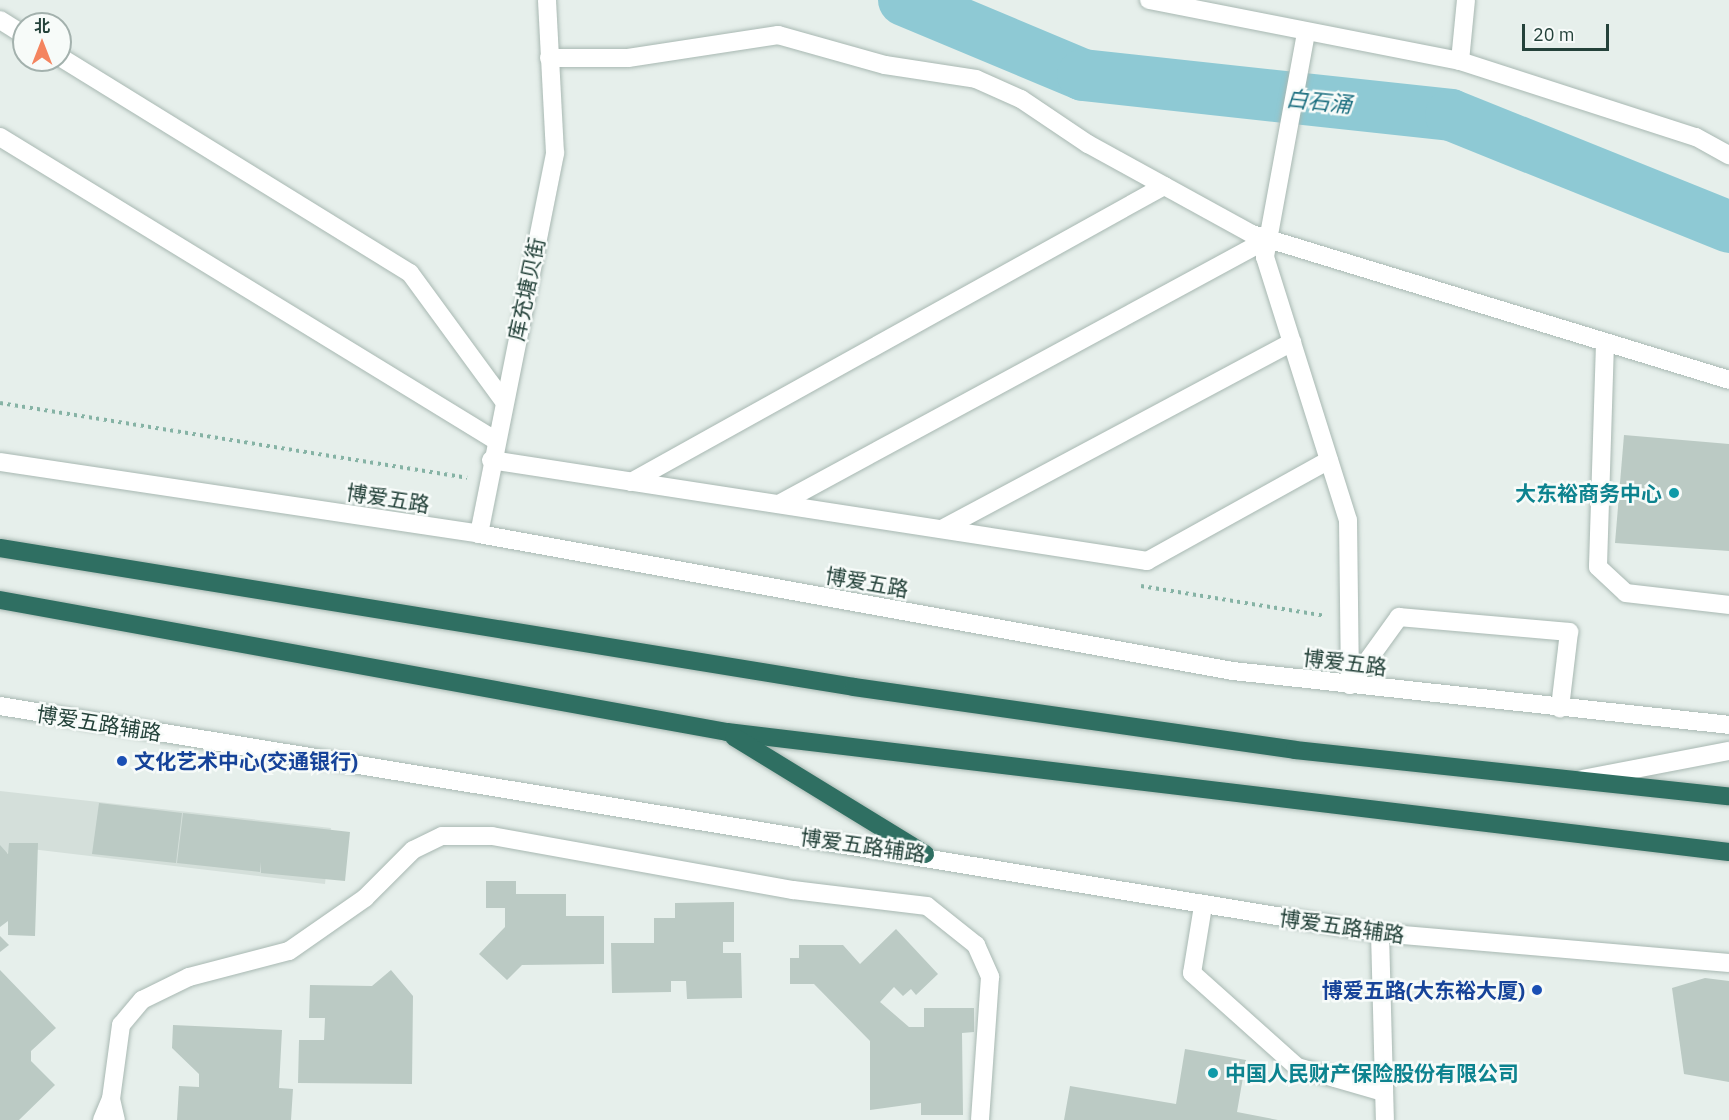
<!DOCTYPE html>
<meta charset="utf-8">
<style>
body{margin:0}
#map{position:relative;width:1729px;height:1120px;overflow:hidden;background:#e6efeb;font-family:"IBM Plex Sans","Noto Sans SC",sans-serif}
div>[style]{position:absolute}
.built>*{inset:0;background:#d4dfda}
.river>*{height:52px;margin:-26px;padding:0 26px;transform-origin:26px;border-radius:26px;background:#8ec9d4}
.building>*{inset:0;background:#bbcac4}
.path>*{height:4px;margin-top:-2px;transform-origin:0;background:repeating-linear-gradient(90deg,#86b3a5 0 3px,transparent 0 7.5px)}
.roads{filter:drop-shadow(0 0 2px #a8b8b2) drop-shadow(0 0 2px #a8b8b2)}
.street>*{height:18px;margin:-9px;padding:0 9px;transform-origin:9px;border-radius:9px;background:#fff}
.secondary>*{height:18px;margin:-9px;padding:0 9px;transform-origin:9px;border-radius:9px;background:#fff}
.highway>*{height:18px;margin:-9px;padding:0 9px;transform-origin:9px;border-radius:9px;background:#2f6f62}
.dots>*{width:16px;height:16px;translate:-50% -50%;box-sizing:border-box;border:3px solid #f7fbf9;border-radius:50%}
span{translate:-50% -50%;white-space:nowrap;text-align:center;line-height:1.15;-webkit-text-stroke:5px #f7fbf9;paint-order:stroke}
.street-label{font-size:21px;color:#24423a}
.culture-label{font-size:21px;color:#0d838f;font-weight:700}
.right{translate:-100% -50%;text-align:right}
.left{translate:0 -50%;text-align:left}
.transit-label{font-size:21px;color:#164399;font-weight:700}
.water-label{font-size:22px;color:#1c6f80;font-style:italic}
.north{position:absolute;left:12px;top:12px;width:60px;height:60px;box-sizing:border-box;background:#f7fbf9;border:2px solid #a3b1ad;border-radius:50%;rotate:0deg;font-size:16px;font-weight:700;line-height:24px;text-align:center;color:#24423a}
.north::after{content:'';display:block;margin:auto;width:21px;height:27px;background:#f4845f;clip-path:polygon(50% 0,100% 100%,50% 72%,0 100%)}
.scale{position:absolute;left:1522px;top:24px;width:87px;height:27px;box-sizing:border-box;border:3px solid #24423a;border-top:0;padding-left:8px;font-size:18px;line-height:21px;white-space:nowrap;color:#24423a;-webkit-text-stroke:4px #f7fbf9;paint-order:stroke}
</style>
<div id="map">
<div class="built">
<div style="clip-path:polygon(0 791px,331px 828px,325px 884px,31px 849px,0 854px)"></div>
</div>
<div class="river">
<div style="left:904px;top:0;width:194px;rotate:22.7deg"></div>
<div style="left:1083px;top:75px;width:370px;rotate:6.2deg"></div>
<div style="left:1451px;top:115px;width:300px;rotate:21.9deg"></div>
</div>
<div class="building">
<div style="clip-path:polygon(1624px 435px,1729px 444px,1729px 551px,1615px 543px)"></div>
<div style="clip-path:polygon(99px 803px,182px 813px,176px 863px,92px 854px)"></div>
<div style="clip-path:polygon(183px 813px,350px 832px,345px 881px,261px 873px,261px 862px,260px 872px,177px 863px)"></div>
<div style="clip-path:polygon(9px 843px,38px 843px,35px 936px,8px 935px,8px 921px,0 927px,0 845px,8px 854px)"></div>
<div style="clip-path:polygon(486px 881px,516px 881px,516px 894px,566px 894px,566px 916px,604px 916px,604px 964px,522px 965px,507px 980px,479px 954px,505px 927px,505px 908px,486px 908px)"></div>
<div style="clip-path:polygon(734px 902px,734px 942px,723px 942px,723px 953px,741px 953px,742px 998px,687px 999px,686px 981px,671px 981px,671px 992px,612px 993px,611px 943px,654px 943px,654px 918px,675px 918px,675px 903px)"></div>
<div style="clip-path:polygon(896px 929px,938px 974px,916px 995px,911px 989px,903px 996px,894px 987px,880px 1002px,909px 1027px,924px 1027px,924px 1008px,974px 1008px,974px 1032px,962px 1033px,963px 1115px,921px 1115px,921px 1103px,870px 1110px,870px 1041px,814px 984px,790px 984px,790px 958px,799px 958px,799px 945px,843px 945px,860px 964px)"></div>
<div style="clip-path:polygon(0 936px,9px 945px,0 952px)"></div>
<div style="clip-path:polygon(0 970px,56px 1028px,31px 1051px,31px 1061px,55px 1085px,19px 1120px,0 1120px)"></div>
<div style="clip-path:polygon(391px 970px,413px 996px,412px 1084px,298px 1083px,299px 1040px,324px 1040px,325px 1018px,309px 1018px,310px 985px,372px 986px)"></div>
<div style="clip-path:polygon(1705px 978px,1729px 981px,1729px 1082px,1684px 1074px,1672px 988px)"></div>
<div style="clip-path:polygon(173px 1025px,282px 1030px,279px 1088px,293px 1089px,291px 1120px,177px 1120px,179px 1086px,199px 1087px,199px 1074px,172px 1048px)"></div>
<div style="clip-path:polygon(1185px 1049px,1246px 1060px,1237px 1112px,1278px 1120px,1064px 1120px,1070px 1086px,1176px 1104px)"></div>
</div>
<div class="path">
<div style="left:0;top:403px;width:473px;rotate:9.1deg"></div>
<div style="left:1141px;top:586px;width:187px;rotate:9.2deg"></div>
</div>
<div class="roads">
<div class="street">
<div style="left:1149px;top:0;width:317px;rotate:11.1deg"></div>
<div style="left:1460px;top:61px;width:248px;rotate:17.9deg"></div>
<div style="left:1696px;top:137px;width:38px;rotate:29deg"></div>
<div style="left:0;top:20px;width:28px;rotate:32deg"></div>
<div style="left:1306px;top:33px;width:228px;rotate:100.4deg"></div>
<div style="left:1265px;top:257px;width:276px;rotate:72.5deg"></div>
<div style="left:1348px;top:520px;width:165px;rotate:89.3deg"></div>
<div style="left:60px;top:57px;width:411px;rotate:31.7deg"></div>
<div style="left:410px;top:273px;width:157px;rotate:53.8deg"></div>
<div style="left:549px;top:58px;width:79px"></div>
<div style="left:628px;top:58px;width:152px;rotate:-8.7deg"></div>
<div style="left:778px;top:35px;width:111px;rotate:15.7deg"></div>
<div style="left:885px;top:65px;width:92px;rotate:8.7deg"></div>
<div style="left:976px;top:79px;width:49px;rotate:24deg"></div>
<div style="left:1021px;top:99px;width:81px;rotate:33.9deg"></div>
<div style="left:1088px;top:144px;width:187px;rotate:28.8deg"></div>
<div style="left:1252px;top:234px;width:499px;rotate:17deg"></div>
<div style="left:1460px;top:61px;width:61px;rotate:-84.4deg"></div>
<div style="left:0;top:137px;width:580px;rotate:31.47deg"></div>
<div style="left:1605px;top:343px;width:224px;rotate:91.8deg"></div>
<div style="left:1598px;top:567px;width:38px;rotate:43deg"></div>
<div style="left:1626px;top:593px;width:104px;rotate:6.6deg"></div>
<div style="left:491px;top:460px;width:664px;rotate:8.75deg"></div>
<div style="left:1147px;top:561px;width:208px;rotate:-29deg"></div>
<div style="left:631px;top:482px;width:610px;rotate:-29.05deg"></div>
<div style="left:779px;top:504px;width:556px;rotate:-28.45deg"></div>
<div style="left:942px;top:529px;width:397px;rotate:-28.1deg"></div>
<div style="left:479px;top:534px;width:389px;rotate:-78.7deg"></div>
<div style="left:555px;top:153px;width:153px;rotate:-93deg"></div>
<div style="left:1350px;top:685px;width:84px;rotate:-54.2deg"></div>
<div style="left:1399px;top:617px;width:171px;rotate:5deg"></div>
<div style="left:1569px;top:632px;width:77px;rotate:96.8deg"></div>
<div style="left:1203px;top:906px;width:68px;rotate:99.3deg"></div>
<div style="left:1192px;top:973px;width:141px;rotate:41.8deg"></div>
<div style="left:1297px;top:1067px;width:90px;rotate:16.2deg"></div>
<div style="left:1380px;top:933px;width:187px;rotate:88.5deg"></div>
<div style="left:111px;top:1099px;width:75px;rotate:-82.3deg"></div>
<div style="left:121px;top:1025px;width:33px;rotate:-50deg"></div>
<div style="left:142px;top:1000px;width:52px;rotate:-26.1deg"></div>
<div style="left:189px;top:977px;width:103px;rotate:-14.6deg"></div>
<div style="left:289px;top:951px;width:93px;rotate:-34.9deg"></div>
<div style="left:365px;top:898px;width:68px;rotate:-45deg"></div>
<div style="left:413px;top:850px;width:32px;rotate:-26deg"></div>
<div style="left:442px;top:836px;width:50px"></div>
<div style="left:492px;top:836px;width:306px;rotate:10.2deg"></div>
<div style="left:793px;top:890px;width:135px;rotate:6.8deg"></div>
<div style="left:927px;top:906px;width:63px;rotate:38.5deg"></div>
<div style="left:976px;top:945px;width:35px;rotate:66deg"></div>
<div style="left:990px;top:977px;width:143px;rotate:94deg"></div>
<div style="left:102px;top:1120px;width:23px;rotate:-67deg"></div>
<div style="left:111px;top:1099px;width:22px;rotate:77deg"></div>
</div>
<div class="secondary">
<div style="left:0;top:462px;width:484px;rotate:8.5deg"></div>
<div style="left:479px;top:534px;width:766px;rotate:10.3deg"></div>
<div style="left:1233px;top:671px;width:499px;rotate:6.2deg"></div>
<div style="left:0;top:706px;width:1399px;rotate:9.34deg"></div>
<div style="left:1380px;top:933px;width:350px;rotate:4.9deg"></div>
<div style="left:1583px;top:779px;width:149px;rotate:-10.9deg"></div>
</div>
<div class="highway">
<div style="left:0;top:548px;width:865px;rotate:9.24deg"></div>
<div style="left:854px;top:687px;width:445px;rotate:8.1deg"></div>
<div style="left:1295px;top:750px;width:436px;rotate:6.1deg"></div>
<div style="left:0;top:600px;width:739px;rotate:10.29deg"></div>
<div style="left:727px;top:732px;width:1009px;rotate:6.83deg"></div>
<div style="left:734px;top:737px;width:224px;rotate:31.5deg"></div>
</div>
</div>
<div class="dots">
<div style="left:1674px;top:493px;background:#0f9aa8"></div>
<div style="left:122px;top:761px;background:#1a4fb4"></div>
<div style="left:1537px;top:990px;background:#1a4fb4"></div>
<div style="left:1213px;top:1073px;background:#0f9aa8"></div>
</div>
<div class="street-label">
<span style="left:526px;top:289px;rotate:-78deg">库充塘贝街</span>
<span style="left:388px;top:498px;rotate:9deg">博爱五路</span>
<span style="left:867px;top:582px;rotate:10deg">博爱五路</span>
<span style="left:1345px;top:662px;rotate:7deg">博爱五路</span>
<span style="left:99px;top:723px;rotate:9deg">博爱五路辅路</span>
<span style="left:863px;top:845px;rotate:8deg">博爱五路辅路</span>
<span style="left:1342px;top:926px;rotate:8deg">博爱五路辅路</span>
</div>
<div class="culture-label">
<span class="right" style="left:1662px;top:493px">大东裕商务中心</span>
<span class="left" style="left:1225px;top:1073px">中国人民财产保险股份有限公司</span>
</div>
<div class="transit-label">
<span class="left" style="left:134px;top:761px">文化艺术中心(交通银行)</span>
<span class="right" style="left:1525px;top:990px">博爱五路(大东裕大厦)</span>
</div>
<div class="water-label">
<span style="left:1319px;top:101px;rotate:6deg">白石涌</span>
</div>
<div class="north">北</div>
<div class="scale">20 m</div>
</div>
